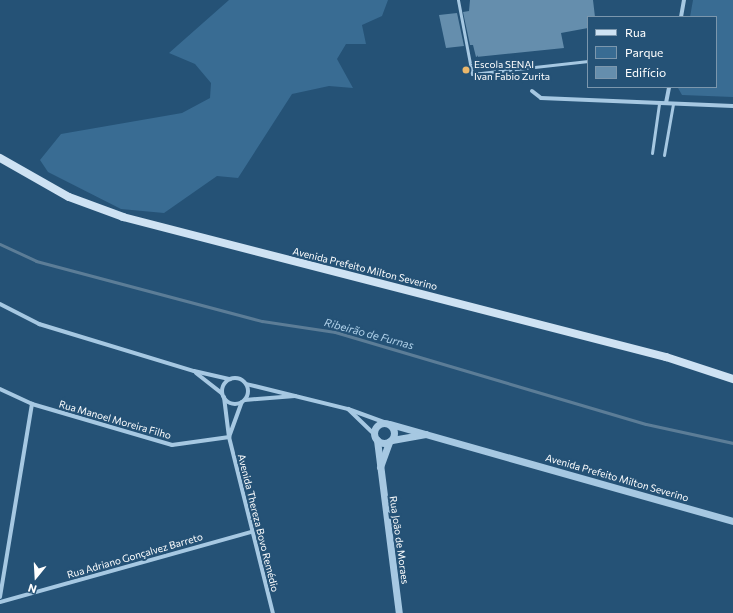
<!DOCTYPE html>
<meta charset="utf-8">
<style>
body{margin:0}
#map{position:relative;width:733px;height:613px;overflow:hidden;background:#255276;font-family:Commissioner,sans-serif}
div>[style]{position:absolute}
.green>*{inset:0;background:#396c93}
.stream>*{height:3px;margin:-1.5px;padding:0 1.5px;transform-origin:1.5px;border-radius:1.5px;background:#5c7d97}
.building>*{inset:0;background:#658ead}
.service>*{height:3px;margin:-1.5px;padding:0 1.5px;transform-origin:1.5px;border-radius:1.5px;background:#a6c8e2}
.minor>*{height:4px;margin:-2px;padding:0 2px;transform-origin:2px;border-radius:2px;background:#a6c8e2}
.minor>.ring{margin:-2px;padding:0;box-sizing:content-box;background:none;border:4px solid #a6c8e2;border-radius:50%}
.tertiary>*{height:7px;margin:-3.5px;padding:0 3.5px;transform-origin:3.5px;border-radius:3.5px;background:#a6c8e2}
.tertiary>.ring{margin:-3.5px;padding:0;box-sizing:content-box;background:none;border:7px solid #a6c8e2;border-radius:50%}
.secondary>*{height:8px;margin:-4px;padding:0 4px;transform-origin:4px;border-radius:4px;background:#cee2f3}
.dots>*{width:11px;height:11px;translate:-50% -50%;box-sizing:border-box;border:2px solid #255276;border-radius:50%}
span{translate:-50% -50%;white-space:nowrap;text-align:center;line-height:1.15;-webkit-text-stroke:4px #255276;paint-order:stroke}
.poi-label{font-size:10px;color:#fff}
.left{translate:0 -50%;text-align:left}
.street-label{font-size:10px;color:#fff}
.water-label{font-size:11px;color:#b1d2ea;font-style:italic}
.legend{position:absolute;left:587px;top:16px;width:130px;height:72px;box-sizing:border-box;background:#255276;border:1px solid #7c97ad;margin:0;padding:5px 7px;list-style:none;font-size:12px;color:#fff}
.legend li{display:flex;align-items:center;gap:8px;height:20px}
.legend b{width:20px;border:1px solid #7c97ad}
.north{position:absolute;left:16px;top:557px;width:40px;height:40px;-webkit-text-stroke:3px #255276;paint-order:stroke;rotate:198deg;font-size:11px;font-weight:700;line-height:16px;text-align:center;color:#fff}
.north::after{content:'';display:block;margin:auto;width:14px;height:18px;background:#fff;clip-path:polygon(50% 0,100% 100%,50% 72%,0 100%)}
</style>
<div id="map">
<div class="green">
<div style="clip-path:polygon(229px 0,388px 0,382px 16px,362px 25px,366px 44px,346px 44px,337px 59px,353px 88px,329px 86px,292px 94px,238px 178px,217px 176px,164px 213px,121px 209px,48px 172px,40px 160px,61px 134px,182px 113px,210px 98px,211px 83px,195px 64px,169px 53px)"></div>
<div style="clip-path:polygon(693px 0,733px 0,733px 97px,682px 95px,678px 88px,716px 87px,716px 17px,690px 17px)"></div>
</div>
<div class="stream">
<div style="left:0;top:244px;width:40px;rotate:25deg"></div>
<div style="left:36px;top:261px;width:234px;rotate:14.9deg"></div>
<div style="left:262px;top:321px;width:74px;rotate:8.6deg"></div>
<div style="left:335px;top:332px;width:324px;rotate:16.5deg"></div>
<div style="left:646px;top:424px;width:89px;rotate:12.3deg"></div>
</div>
<div class="building">
<div style="clip-path:polygon(470px 0,593px 0,595px 17px,588px 17px,588px 28px,561px 33px,564px 48px,476px 57px,473px 45px,470px 45px,463px 12px,469px 11px)"></div>
<div style="clip-path:polygon(457px 13px,464px 46px,446px 48px,439px 15px)"></div>
</div>
<div class="service">
<div style="left:458px;top:0;width:75px;rotate:79.3deg"></div>
<div style="left:472px;top:74px;width:117px;rotate:-6.4deg"></div>
<div style="left:652px;top:153px;width:49px;rotate:-81.9deg"></div>
<div style="left:664px;top:155px;width:52px;rotate:-80deg"></div>
</div>
<div class="minor">
<div style="left:681px;top:17px;width:17px;rotate:-80deg"></div>
<div style="left:532px;top:91px;width:11px;rotate:38deg"></div>
<div style="left:541px;top:98px;width:192px;rotate:2.4deg"></div>
<div style="left:666px;top:103px;width:16px;rotate:-79deg"></div>
<div style="left:0;top:304px;width:44px;rotate:27.1deg"></div>
<div style="left:39px;top:324px;width:162px;rotate:16.9deg"></div>
<div style="left:194px;top:371px;width:37px;rotate:13deg"></div>
<div style="left:196px;top:373px;width:33px;rotate:38deg"></div>
<div class="ring" style="left:222px;top:378px;width:22px;height:22px"></div>
<div style="left:0;top:389px;width:35px;rotate:25deg"></div>
<div style="left:32px;top:404px;width:146px;rotate:16.3deg"></div>
<div style="left:172px;top:445px;width:58px;rotate:-8deg"></div>
<div style="left:295px;top:396px;width:55px;rotate:13.8deg"></div>
<div style="left:224px;top:397px;width:40px;rotate:82.9deg"></div>
<div style="left:229px;top:437px;width:181px;rotate:76deg"></div>
<div style="left:245px;top:400px;width:50px;rotate:-4.6deg"></div>
<div style="left:295px;top:396px;width:50px;rotate:-166.2deg"></div>
<div style="left:374px;top:434px;width:36px;rotate:-136deg"></div>
<div style="left:348px;top:409px;width:38px;rotate:20deg"></div>
<div style="left:229px;top:437px;width:37px;rotate:-70deg"></div>
<div style="left:0;top:597px;width:196px;rotate:-80.6deg"></div>
<div style="left:0;top:602px;width:261px;rotate:-15.6deg"></div>
</div>
<div class="tertiary">
<div class="ring" style="left:374px;top:423px;width:13px;height:13px"></div>
<div style="left:390px;top:424px;width:356px;rotate:15.8deg"></div>
<div style="left:377px;top:440px;width:174px;rotate:82.8deg"></div>
<div style="left:392px;top:440px;width:34px;rotate:-10deg"></div>
<div style="left:380px;top:467px;width:27px;rotate:-70deg"></div>
</div>
<div class="secondary">
<div style="left:0;top:158px;width:79px;rotate:29.5deg"></div>
<div style="left:69px;top:197px;width:58px;rotate:20.3deg"></div>
<div style="left:123px;top:217px;width:561px;rotate:14.46deg"></div>
<div style="left:666px;top:357px;width:71px;rotate:18.2deg"></div>
</div>
<div class="dots">
<div style="left:466px;top:70px;background:#ebb76b"></div>
</div>
<div class="poi-label">
<span class="left" style="left:474px;top:70px">Escola SENAI<br>Ivan Fabio Zurita</span>
</div>
<div class="street-label">
<span style="left:365px;top:269px;rotate:14deg">Avenida Prefeito Milton Severino</span>
<span style="left:115px;top:420px;rotate:16deg">Rua Manoel Moreira Filho</span>
<span style="left:617px;top:478px;rotate:16deg">Avenida Prefeito Milton Severino</span>
<span style="left:258px;top:523px;rotate:76deg">Avenida Thereza Bovo Remédio</span>
<span style="left:399px;top:540px;rotate:82deg">Rua João de Moraes</span>
<span style="left:135px;top:556px;rotate:-16deg">Rua Adriano Gonçalvez Barreto</span>
</div>
<div class="water-label">
<span style="left:369px;top:334px;rotate:15deg">Ribeirão de Furnas</span>
</div>
<ul class="legend">
<li><b style="height:5px;background:#cee2f3"></b>Rua</li>
<li><b style="height:11px;background:#396c93"></b>Parque</li>
<li><b style="height:11px;background:#658ead"></b>Edifício</li>
</ul>
<div class="north">N</div>
</div>
